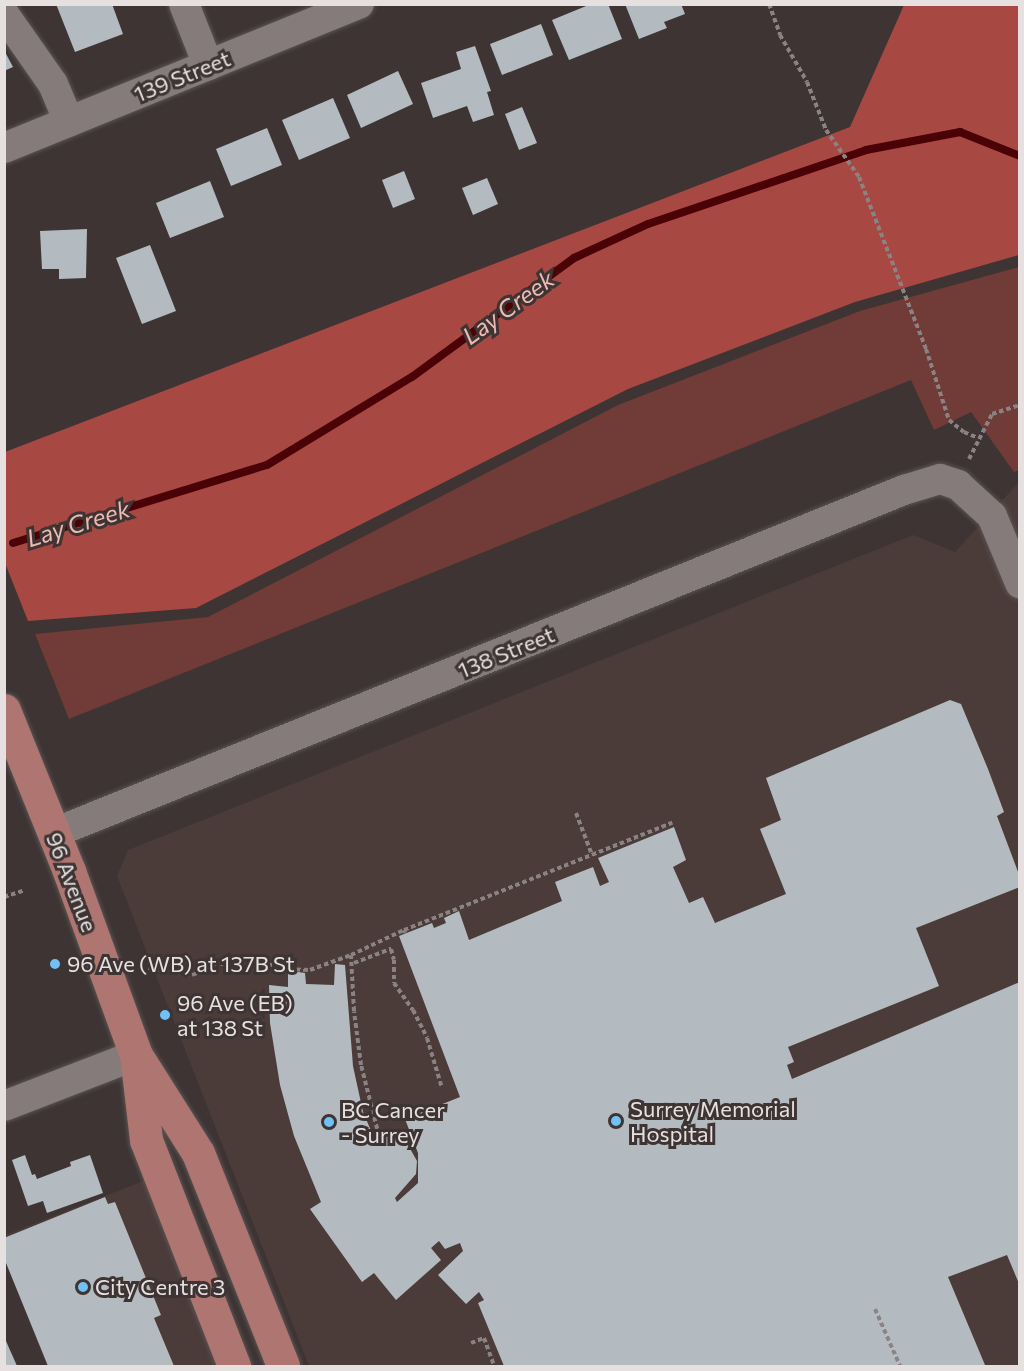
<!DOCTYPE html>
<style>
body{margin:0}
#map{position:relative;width:1024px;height:1371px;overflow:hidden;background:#3d3433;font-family:Commissioner,sans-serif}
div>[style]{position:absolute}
.built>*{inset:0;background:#4b3c3a}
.green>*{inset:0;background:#713b37}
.forest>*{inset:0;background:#a84843}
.stream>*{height:8px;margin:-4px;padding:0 4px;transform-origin:4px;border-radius:4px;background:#4a0207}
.building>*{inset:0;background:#b3bbc1}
.path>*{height:4px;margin-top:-2px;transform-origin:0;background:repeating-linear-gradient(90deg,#8b8383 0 4.5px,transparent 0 7.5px)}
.roads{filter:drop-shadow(0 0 2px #5a5352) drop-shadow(0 0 2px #5a5352)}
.minor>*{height:30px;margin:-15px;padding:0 15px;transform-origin:15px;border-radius:15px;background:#857b7a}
.major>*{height:33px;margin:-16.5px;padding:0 16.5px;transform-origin:16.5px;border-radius:16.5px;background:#ae7571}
.dots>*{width:16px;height:16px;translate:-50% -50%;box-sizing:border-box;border:3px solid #3d3433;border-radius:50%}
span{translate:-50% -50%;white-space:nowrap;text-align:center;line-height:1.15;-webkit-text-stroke:6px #3d3433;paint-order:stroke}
.street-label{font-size:22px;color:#e6e0e0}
.poi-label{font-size:22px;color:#e6e0e0}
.left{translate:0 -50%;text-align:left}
.water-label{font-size:24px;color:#efb9b4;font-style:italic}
.frame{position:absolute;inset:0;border:6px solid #e6e0e0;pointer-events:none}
</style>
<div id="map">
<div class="built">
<div style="clip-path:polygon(1019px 482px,1019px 1366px,309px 1366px,117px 876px,128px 850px,913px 535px,955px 552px)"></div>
<div style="clip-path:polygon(146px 1180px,217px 1366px,47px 1366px,5px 1261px,5px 1235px)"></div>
</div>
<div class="green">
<div style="clip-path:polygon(1019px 267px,1019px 470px,1014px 472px,971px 412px,934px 430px,911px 380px,69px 719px,35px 634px,208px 617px,618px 405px,860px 311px)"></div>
</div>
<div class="forest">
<div style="clip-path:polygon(904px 5px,1018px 5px,1019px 255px,855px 302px,628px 389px,196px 608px,28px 621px,5px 563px,5px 452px,850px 127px)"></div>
</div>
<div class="stream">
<div style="left:13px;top:543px;width:266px;rotate:-17.1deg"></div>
<div style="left:267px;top:465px;width:170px;rotate:-31.3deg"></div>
<div style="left:412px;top:377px;width:201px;rotate:-36.3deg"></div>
<div style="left:574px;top:258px;width:81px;rotate:-24.7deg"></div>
<div style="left:648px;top:224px;width:230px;rotate:-18.7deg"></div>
<div style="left:866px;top:150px;width:96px;rotate:-10.8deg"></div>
<div style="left:960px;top:132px;width:65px;rotate:21.8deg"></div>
</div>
<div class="building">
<div style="clip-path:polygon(56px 4px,112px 4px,123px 34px,75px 52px)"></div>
<div style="clip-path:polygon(591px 4px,608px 4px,622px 39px,569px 60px,552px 20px)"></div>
<div style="clip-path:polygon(625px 4px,681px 4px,685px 14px,664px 22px,667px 28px,639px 39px)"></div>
<div style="clip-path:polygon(541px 24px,553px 55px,502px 75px,490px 44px)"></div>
<div style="clip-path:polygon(475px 46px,491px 91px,487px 92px,494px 115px,473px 122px,467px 106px,433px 118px,421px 83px,461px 69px,456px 52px)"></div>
<div style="clip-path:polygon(4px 50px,13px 67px,4px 71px)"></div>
<div style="clip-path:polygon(398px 71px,413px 104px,361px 128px,347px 95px)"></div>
<div style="clip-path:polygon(333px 98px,350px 138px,299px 160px,282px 120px)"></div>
<div style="clip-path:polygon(522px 107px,537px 143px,519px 150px,505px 114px)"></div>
<div style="clip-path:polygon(267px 128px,282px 165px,231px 186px,216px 149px)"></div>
<div style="clip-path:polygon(404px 171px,415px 199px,393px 208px,382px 180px)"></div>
<div style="clip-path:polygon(487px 178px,498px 204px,473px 215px,462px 188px)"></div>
<div style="clip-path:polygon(210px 181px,224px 217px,170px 238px,156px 203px)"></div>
<div style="clip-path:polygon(87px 229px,86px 278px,59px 279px,59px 269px,42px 269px,40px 231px)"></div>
<div style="clip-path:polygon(150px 245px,176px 311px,142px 324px,116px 258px)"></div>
<div style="clip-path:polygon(950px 700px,961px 704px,988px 769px,1004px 812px,997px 816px,1020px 877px,1020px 887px,916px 928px,939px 986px,788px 1047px,794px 1062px,787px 1065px,792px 1079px,1020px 982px,1020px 1286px,1007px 1255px,948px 1277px,985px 1365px,504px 1366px,478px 1303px,484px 1300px,479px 1292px,466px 1304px,438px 1275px,463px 1251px,460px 1243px,445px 1249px,439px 1241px,431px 1248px,441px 1260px,396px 1300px,374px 1273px,362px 1282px,310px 1209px,321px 1202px,294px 1136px,280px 1085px,270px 1023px,269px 985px,288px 987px,288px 973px,298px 972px,305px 973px,306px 984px,334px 985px,335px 964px,345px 965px,353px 1066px,363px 1112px,372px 1133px,363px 1138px,363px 1143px,384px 1135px,397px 1139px,408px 1145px,417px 1161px,416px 1174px,395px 1198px,397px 1202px,418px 1183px,418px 1153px,405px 1119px,460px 1097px,399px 936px,432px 923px,434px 928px,446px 923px,444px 918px,459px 911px,469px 940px,562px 901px,555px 882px,593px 867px,600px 886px,609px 882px,598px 858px,674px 827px,686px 860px,673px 867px,689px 903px,703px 897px,715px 923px,786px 894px,760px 829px,781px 820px,766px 778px)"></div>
<div style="clip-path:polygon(25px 1155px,32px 1175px,35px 1174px,37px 1179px,71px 1166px,70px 1162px,90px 1155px,103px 1193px,47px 1213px,43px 1201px,28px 1206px,12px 1160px)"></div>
<div style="clip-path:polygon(105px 1197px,108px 1204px,115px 1202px,161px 1315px,154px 1318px,174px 1366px,48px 1366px,4px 1258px,4px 1238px)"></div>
<div style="clip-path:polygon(6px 1341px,17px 1366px,4px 1366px)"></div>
</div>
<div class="path">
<div style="left:769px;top:4px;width:33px;rotate:70deg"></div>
<div style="left:780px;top:35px;width:54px;rotate:60.1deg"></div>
<div style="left:807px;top:82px;width:52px;rotate:68.4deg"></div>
<div style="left:826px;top:130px;width:57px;rotate:54.9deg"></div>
<div style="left:859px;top:177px;width:185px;rotate:68.7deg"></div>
<div style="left:926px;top:349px;width:75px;rotate:72.1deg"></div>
<div style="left:949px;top:420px;width:19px;rotate:39deg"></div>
<div style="left:964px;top:432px;width:15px;rotate:23deg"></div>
<div style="left:969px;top:459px;width:51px;rotate:-62.9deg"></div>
<div style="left:992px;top:414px;width:29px;rotate:-18deg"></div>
<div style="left:576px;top:813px;width:45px;rotate:69.1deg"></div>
<div style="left:4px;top:897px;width:22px;rotate:-18deg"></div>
<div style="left:404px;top:930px;width:289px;rotate:-21.8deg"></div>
<div style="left:354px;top:963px;width:40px;rotate:-21deg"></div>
<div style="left:391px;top:949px;width:11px;rotate:75deg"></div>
<div style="left:394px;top:960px;width:23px;rotate:90deg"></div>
<div style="left:394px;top:983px;width:33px;rotate:55deg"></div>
<div style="left:413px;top:1010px;width:31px;rotate:63deg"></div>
<div style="left:427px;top:1038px;width:52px;rotate:73.3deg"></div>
<div style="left:148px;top:968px;width:45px;rotate:9deg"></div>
<div style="left:192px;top:975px;width:51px;rotate:-20.6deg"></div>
<div style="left:240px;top:957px;width:23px;rotate:10deg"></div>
<div style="left:263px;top:961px;width:20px;rotate:24deg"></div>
<div style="left:281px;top:969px;width:29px;rotate:2deg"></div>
<div style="left:310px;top:970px;width:44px;rotate:-20.1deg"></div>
<div style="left:379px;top:1136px;width:73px;rotate:-104.2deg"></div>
<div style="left:361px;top:1065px;width:54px;rotate:-97.4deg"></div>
<div style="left:354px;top:1011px;width:56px;rotate:-93.1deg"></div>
<div style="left:351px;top:955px;width:59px;rotate:-25.3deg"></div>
<div style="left:404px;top:930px;width:3px;rotate:72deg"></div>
<div style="left:875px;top:1309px;width:62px;rotate:66.3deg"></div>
<div style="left:471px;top:1343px;width:14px;rotate:-21deg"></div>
<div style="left:484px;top:1338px;width:30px;rotate:70deg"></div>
</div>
<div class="roads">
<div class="minor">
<div style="left:184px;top:4px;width:66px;rotate:68.5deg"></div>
<div style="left:4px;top:14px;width:85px;rotate:55deg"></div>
<div style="left:53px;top:84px;width:41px;rotate:67.2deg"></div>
<div style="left:4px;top:148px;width:383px;rotate:-22.1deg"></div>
<div style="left:54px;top:833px;width:917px;rotate:-21.98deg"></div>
<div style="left:904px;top:490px;width:38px;rotate:-17deg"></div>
<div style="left:940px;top:479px;width:19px;rotate:18deg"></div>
<div style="left:958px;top:485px;width:46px;rotate:42.4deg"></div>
<div style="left:992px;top:516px;width:73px;rotate:67.3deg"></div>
<div style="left:4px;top:1106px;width:142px;rotate:-21.1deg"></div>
</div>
<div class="major">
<div style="left:4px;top:710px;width:174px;rotate:68deg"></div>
<div style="left:69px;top:871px;width:196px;rotate:70deg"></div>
<div style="left:136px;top:1055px;width:116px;rotate:57.7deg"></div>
<div style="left:198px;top:1153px;width:229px;rotate:68.2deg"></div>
<div style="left:137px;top:1063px;width:78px;rotate:83.3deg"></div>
<div style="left:146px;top:1140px;width:243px;rotate:68.7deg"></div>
</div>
</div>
<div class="dots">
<div style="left:55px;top:964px;background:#72c1f5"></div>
<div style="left:165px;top:1015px;background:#72c1f5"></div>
<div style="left:616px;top:1121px;background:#72c1f5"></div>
<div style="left:329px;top:1122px;background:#72c1f5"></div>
<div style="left:83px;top:1287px;background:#72c1f5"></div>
</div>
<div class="street-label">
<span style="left:182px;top:76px;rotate:-22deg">139 Street</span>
<span style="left:506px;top:652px;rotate:-22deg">138 Street</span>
<span style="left:72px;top:882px;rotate:69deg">96 Avenue</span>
</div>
<div class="poi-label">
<span class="left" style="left:67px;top:964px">96 Ave (WB) at 137B St</span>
<span class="left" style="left:177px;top:1015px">96 Ave (EB)<br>at 138 St</span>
<span class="left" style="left:630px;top:1121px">Surrey Memorial<br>Hospital</span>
<span class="left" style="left:341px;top:1122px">BC Cancer<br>- Surrey</span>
<span class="left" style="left:95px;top:1287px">City Centre 3</span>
</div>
<div class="water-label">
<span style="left:508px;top:307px;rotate:-36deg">Lay Creek</span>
<span style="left:78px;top:523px;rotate:-17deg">Lay Creek</span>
</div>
<div class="frame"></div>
</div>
